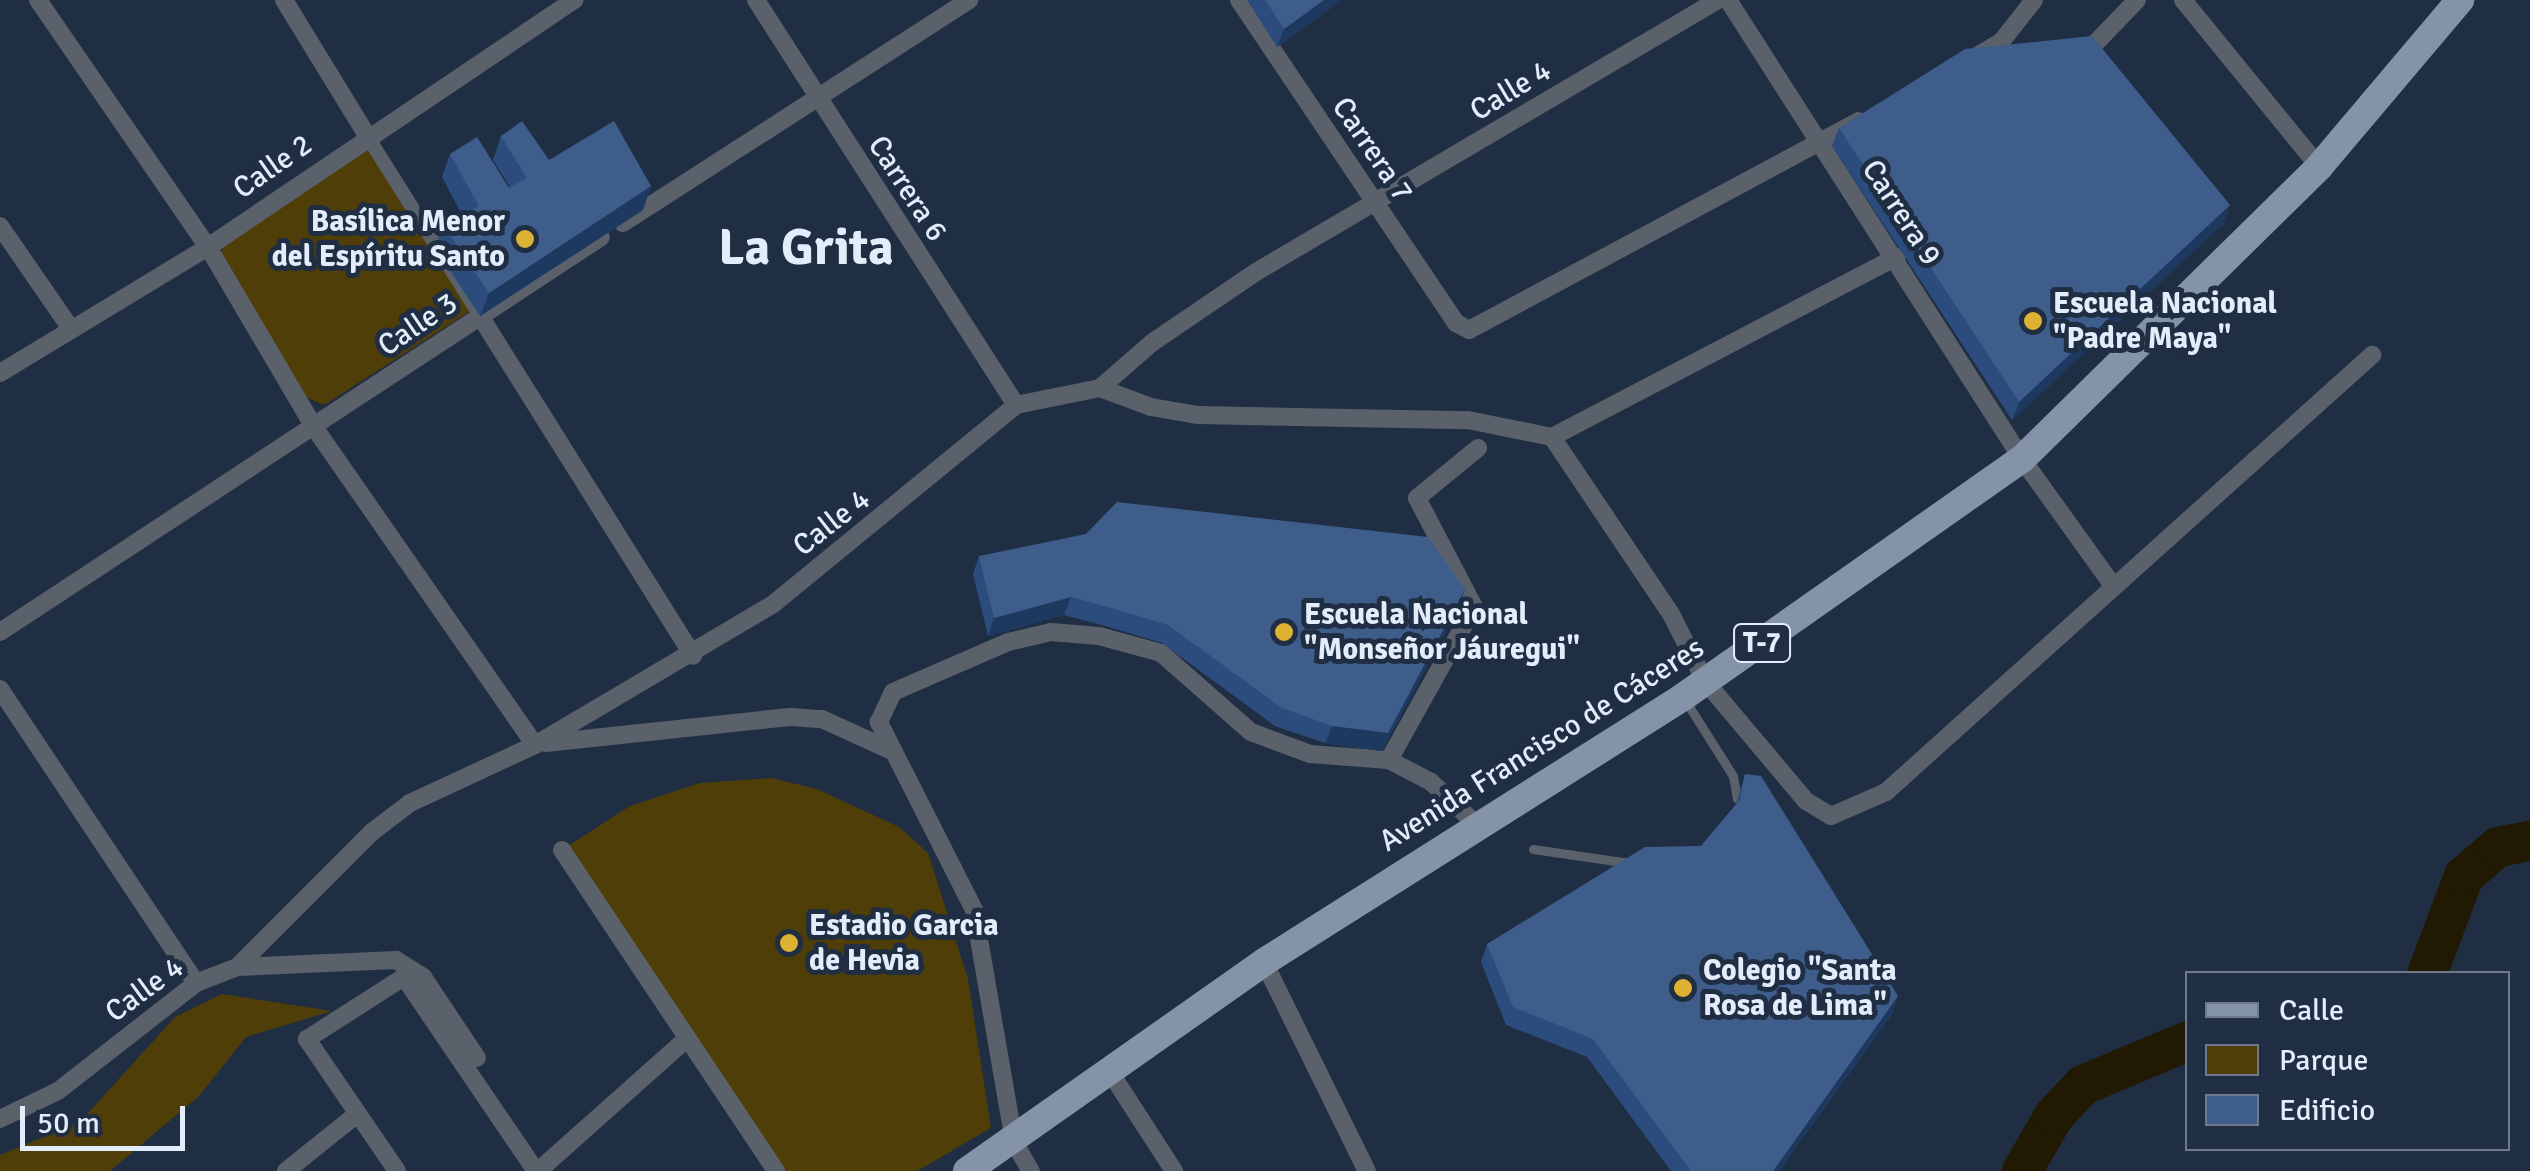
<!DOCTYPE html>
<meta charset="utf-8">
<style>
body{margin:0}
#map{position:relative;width:2530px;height:1171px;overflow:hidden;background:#202e43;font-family:Signika,sans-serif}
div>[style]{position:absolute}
.green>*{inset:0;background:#4f3e08}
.river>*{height:40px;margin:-20px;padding:0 20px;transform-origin:20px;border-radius:20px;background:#221903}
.service>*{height:9px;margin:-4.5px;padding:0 4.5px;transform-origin:4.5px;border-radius:4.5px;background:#5a616b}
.pedestrian>*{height:14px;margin:-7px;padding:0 7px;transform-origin:7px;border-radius:7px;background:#5a616b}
.minor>*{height:18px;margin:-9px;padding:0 9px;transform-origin:9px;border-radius:9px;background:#5a616b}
.primary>*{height:28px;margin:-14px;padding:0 14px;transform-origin:14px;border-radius:14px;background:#8493a8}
.wall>*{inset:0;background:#2b4c7d}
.shaded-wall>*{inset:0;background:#1e3960}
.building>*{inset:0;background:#3e5d8b}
.dots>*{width:28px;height:28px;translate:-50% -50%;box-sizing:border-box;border:5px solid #202e43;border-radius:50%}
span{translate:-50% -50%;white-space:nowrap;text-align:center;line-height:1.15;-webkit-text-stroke:10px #202e43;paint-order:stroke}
.shield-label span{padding:2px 8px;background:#202e43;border:2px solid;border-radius:8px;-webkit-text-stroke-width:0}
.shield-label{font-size:28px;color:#e2ecfa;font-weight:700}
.street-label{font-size:30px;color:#e2ecfa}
.poi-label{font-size:30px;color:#e2ecfa;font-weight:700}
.right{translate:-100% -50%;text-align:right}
.left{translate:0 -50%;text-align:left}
.town-label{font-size:50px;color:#e2ecfa;font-weight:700}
.legend{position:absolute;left:2185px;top:971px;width:325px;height:180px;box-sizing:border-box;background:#202e43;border:2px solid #6e7a8c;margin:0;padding:12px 18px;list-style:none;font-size:30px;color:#e2ecfa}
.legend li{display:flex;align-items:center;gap:20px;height:50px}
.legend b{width:50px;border:2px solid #6e7a8c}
.scale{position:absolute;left:20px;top:1106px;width:165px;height:45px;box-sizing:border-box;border:5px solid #e2ecfa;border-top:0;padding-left:12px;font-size:30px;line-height:35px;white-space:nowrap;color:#e2ecfa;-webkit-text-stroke:8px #202e43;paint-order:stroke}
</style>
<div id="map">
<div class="green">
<div style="clip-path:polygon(371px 142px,472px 310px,324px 405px,303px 396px,220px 257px,224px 243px)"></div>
<div style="clip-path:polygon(771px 778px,817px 789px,899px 827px,928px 853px,968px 979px,991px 1128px,917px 1171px,775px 1171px,562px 850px,630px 806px,700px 783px)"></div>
<div style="clip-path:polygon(222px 994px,332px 1011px,246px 1037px,199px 1096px,110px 1171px,0 1171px,0 1155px,80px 1122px,175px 1017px)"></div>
</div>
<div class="river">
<div style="left:2427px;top:974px;width:105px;rotate:-69.3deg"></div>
<div style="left:2464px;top:876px;width:45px;rotate:-40.5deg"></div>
<div style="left:2498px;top:847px;width:33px;rotate:-11deg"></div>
<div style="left:2022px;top:1171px;width:64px;rotate:-59.8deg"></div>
<div style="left:2054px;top:1116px;width:42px;rotate:-46.9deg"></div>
<div style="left:2083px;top:1085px;width:114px;rotate:-22.7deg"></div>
</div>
<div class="service">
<div style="left:1685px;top:700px;width:90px;rotate:57.7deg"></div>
<div style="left:1733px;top:776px;width:23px;rotate:80deg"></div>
<div style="left:1533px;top:849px;width:97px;rotate:8.3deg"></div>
</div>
<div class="pedestrian">
<div style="left:366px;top:134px;width:215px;rotate:57.9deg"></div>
</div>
<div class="minor">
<div style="left:38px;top:0;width:300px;rotate:55.5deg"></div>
<div style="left:208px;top:247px;width:209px;rotate:59.5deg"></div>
<div style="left:314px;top:427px;width:387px;rotate:55.2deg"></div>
<div style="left:284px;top:0;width:157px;rotate:58.5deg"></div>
<div style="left:756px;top:0;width:481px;rotate:57.3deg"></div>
<div style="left:1239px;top:0;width:389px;rotate:56.1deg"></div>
<div style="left:1456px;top:323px;width:15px;rotate:28deg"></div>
<div style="left:1469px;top:330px;width:442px;rotate:-28.2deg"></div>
<div style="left:1728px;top:0;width:545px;rotate:57.36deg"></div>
<div style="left:2022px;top:459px;width:153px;rotate:54.3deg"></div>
<div style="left:2183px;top:0;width:215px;rotate:50.8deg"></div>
<div style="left:2085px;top:54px;width:75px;rotate:-46.1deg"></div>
<div style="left:1974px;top:58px;width:31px;rotate:-31deg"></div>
<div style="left:2001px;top:42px;width:53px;rotate:-51.8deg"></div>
<div style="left:623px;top:223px;width:412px;rotate:-32.8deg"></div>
<div style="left:0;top:226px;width:121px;rotate:55.4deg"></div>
<div style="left:480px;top:316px;width:401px;rotate:57.9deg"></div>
<div style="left:0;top:373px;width:243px;rotate:-31.2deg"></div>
<div style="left:208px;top:247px;width:442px;rotate:-34deg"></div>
<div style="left:1100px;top:388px;width:54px;rotate:20.4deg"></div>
<div style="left:1151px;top:407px;width:48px;rotate:9.7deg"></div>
<div style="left:1198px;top:415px;width:270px;rotate:1.1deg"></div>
<div style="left:1468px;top:420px;width:86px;rotate:11.4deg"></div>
<div style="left:1552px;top:437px;width:389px;rotate:-27.6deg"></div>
<div style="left:1552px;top:437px;width:213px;rotate:56.1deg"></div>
<div style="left:1671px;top:614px;width:75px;rotate:63.1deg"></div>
<div style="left:1705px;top:681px;width:157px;rotate:49.9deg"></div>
<div style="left:1806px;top:801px;width:29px;rotate:31deg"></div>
<div style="left:1831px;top:816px;width:60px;rotate:-23.6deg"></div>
<div style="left:1886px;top:792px;width:654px;rotate:-41.96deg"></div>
<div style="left:0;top:632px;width:719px;rotate:-33.31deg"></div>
<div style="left:0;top:689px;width:353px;rotate:56.3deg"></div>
<div style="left:546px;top:743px;width:245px;rotate:-6.1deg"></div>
<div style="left:790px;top:717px;width:32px;rotate:4deg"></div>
<div style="left:822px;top:719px;width:79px;rotate:24.6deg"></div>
<div style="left:894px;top:752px;width:177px;rotate:63.1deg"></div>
<div style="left:974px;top:910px;width:235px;rotate:80.2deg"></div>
<div style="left:1014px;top:1142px;width:34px;rotate:60deg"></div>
<div style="left:894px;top:752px;width:34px;rotate:-117deg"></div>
<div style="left:879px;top:722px;width:33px;rotate:-65deg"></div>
<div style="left:893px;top:692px;width:125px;rotate:-23.5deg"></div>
<div style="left:1008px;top:642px;width:44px;rotate:-13.1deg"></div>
<div style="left:1051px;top:632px;width:48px;rotate:4.8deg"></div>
<div style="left:1099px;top:636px;width:64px;rotate:15.3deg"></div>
<div style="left:1161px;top:653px;width:120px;rotate:41.3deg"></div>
<div style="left:1251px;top:732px;width:63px;rotate:20.4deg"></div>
<div style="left:1310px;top:754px;width:79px;rotate:4.3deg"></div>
<div style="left:1389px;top:760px;width:47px;rotate:27.6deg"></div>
<div style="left:1431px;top:782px;width:63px;rotate:43.1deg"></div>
<div style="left:1389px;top:760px;width:175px;rotate:-60.9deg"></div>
<div style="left:1474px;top:607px;width:123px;rotate:-117.6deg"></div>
<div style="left:1417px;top:498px;width:79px;rotate:-39.3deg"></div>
<div style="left:562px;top:850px;width:386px;rotate:56.3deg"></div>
<div style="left:1264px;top:962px;width:233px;rotate:63.8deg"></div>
<div style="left:237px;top:967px;width:159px;rotate:-2.5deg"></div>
<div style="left:396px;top:960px;width:32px;rotate:32deg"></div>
<div style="left:423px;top:977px;width:97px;rotate:56.3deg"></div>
<div style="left:1110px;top:1072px;width:118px;rotate:57.1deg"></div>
<div style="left:0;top:1119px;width:64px;rotate:-25.8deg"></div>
<div style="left:58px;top:1091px;width:175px;rotate:-38deg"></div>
<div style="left:196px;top:983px;width:44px;rotate:-21.3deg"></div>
<div style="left:237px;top:967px;width:191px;rotate:-45deg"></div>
<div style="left:372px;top:832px;width:48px;rotate:-37.3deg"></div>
<div style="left:410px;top:803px;width:138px;rotate:-24.9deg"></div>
<div style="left:535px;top:745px;width:275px;rotate:-30.6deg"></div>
<div style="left:772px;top:605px;width:315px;rotate:-39.3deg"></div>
<div style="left:1016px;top:405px;width:86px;rotate:-11.4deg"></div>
<div style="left:1100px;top:388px;width:70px;rotate:-41deg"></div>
<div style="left:1153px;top:342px;width:125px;rotate:-34.2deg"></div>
<div style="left:1256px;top:272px;width:536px;rotate:-30.49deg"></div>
<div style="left:546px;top:1164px;width:185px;rotate:-41.7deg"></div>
<div style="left:286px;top:1171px;width:90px;rotate:-38.7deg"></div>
<div style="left:397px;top:1171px;width:160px;rotate:-124.3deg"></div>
<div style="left:307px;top:1039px;width:115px;rotate:-32.6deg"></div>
<div style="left:404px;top:977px;width:235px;rotate:55.8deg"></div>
</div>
<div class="primary">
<div style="left:967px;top:1171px;width:363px;rotate:-35.1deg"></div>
<div style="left:1264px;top:962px;width:496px;rotate:-32.3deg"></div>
<div style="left:1683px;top:697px;width:414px;rotate:-35.1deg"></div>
<div style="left:2022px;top:459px;width:417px;rotate:-44.5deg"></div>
<div style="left:2319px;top:167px;width:219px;rotate:-49.8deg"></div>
</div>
<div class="wall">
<div style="clip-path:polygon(1247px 0,1342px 0,1277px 47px)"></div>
<div style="clip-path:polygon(1839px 128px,2224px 223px,2012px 420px,1832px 146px)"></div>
<div style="clip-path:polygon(501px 136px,549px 160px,651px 186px,643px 210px,480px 316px,435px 248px,443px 225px,462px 215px,442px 177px,450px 154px,510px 187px,493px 160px)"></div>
<div style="clip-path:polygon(979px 556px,1465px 589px,1458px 607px,1382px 751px,1325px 743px,1275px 726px,1162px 643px,1109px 627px,1064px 615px,988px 636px,973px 574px)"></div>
<div style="clip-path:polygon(1745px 774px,1892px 1014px,1779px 1171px,1671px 1171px,1587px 1057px,1506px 1025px,1481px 962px,1487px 944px,1701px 846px,1736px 804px)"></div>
</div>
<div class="shaded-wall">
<div style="clip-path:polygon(1324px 0,1342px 0,1277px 47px,1284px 29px)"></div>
<div style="clip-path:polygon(651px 186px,643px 210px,480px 316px,489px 293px)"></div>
<div style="clip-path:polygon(2230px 205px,2224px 223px,2012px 420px,2019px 402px)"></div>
<div style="clip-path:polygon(1465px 589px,1458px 607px,1382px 751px,1325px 743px,1332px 726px)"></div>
<div style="clip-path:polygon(1071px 597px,1064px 615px,988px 636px,994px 618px)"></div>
<div style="clip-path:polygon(1898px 996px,1892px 1014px,1779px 1171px,1773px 1171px)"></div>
</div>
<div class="building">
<div style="clip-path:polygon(1265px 0,1324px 0,1284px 29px)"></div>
<div style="clip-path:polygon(2092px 36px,2230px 205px,2019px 402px,1839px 128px,1965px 49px)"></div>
<div style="clip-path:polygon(522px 121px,549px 160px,614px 121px,651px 186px,489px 293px,443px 225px,479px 206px,450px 154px,477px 137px,509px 188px,527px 178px,501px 136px)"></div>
<div style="clip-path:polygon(1117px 502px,1428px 537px,1465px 589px,1388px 733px,1332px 726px,1282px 708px,1168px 625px,1115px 609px,1071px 597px,994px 618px,979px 556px,1086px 534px)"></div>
<div style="clip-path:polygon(1745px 774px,1761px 776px,1898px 996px,1773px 1171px,1691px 1171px,1593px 1039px,1513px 1007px,1487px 944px,1645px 847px,1701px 846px,1740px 800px)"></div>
</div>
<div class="dots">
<div style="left:525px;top:239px;background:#ddb233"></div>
<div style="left:2033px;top:321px;background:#ddb233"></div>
<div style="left:1284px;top:632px;background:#ddb233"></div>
<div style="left:789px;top:943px;background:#ddb233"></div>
<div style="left:1683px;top:988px;background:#ddb233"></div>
</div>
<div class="shield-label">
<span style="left:1762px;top:643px">T-7</span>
</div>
<div class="street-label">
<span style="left:1511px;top:91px;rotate:-31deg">Calle 4</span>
<span style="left:1372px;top:150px;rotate:56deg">Carrera 7</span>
<span style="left:273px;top:167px;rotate:-35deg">Calle 2</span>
<span style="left:907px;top:189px;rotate:57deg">Carrera 6</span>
<span style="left:1901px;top:213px;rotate:57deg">Carrera 9</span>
<span style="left:418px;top:325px;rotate:-34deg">Calle 3</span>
<span style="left:832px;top:523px;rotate:-38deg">Calle 4</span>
<span style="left:1542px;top:745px;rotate:-32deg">Avenida Francisco de Cáceres</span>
<span style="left:145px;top:990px;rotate:-36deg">Calle 4</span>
</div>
<div class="poi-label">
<span class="right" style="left:505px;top:239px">Basílica Menor<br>del Espíritu Santo</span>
<span class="left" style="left:2053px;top:321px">Escuela Nacional<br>"Padre Maya"</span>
<span class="left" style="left:1304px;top:632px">Escuela Nacional<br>"Monseñor Jáuregui"</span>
<span class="left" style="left:809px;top:943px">Estadio Garcia<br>de Hevia</span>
<span class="left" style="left:1703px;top:988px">Colegio "Santa<br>Rosa de Lima"</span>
</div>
<div class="town-label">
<span style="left:806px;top:249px">La Grita</span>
</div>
<ul class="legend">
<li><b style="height:12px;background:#8493a8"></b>Calle</li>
<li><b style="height:28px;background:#4f3e08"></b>Parque</li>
<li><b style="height:28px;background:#3e5d8b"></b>Edificio</li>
</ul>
<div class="scale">50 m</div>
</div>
